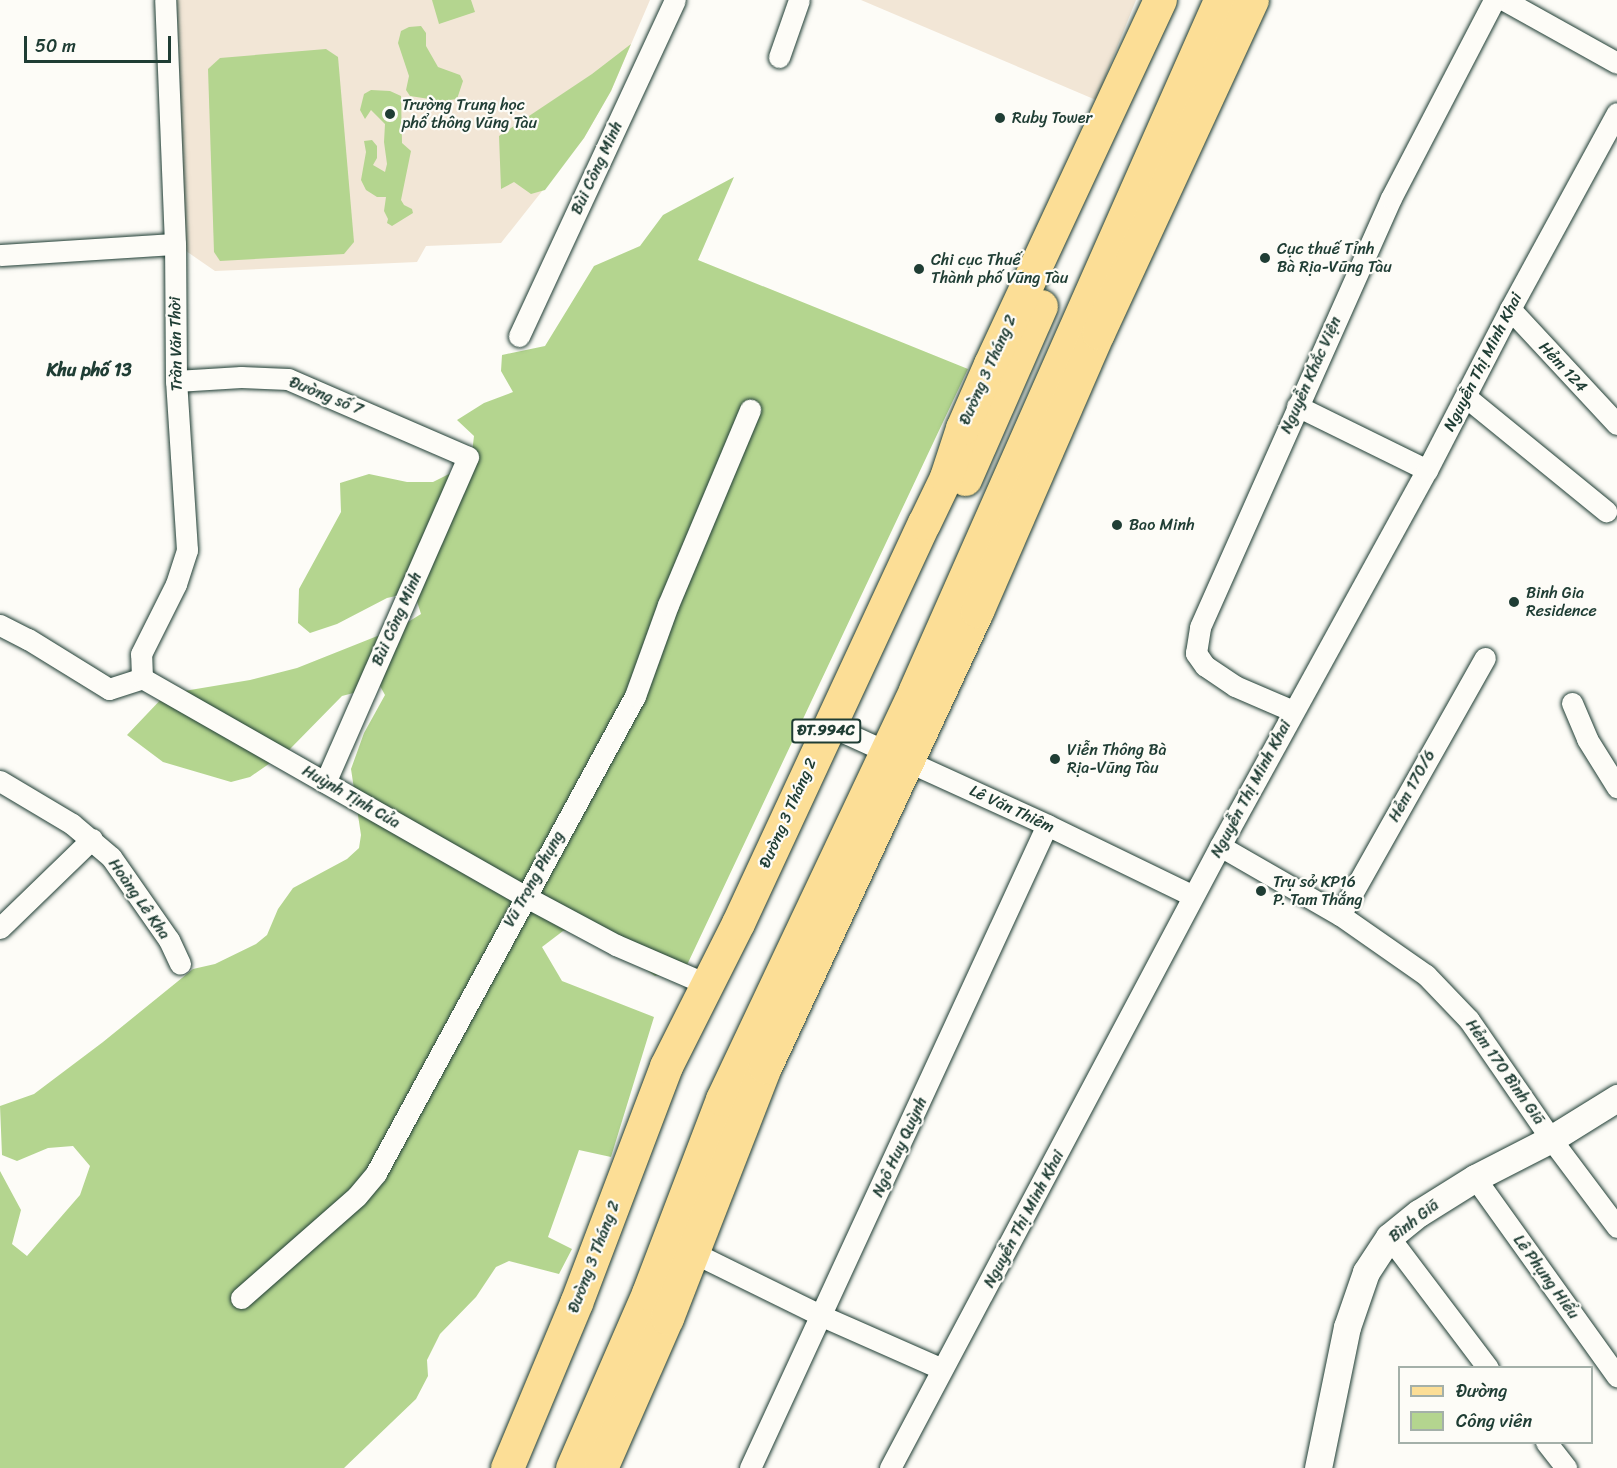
<!DOCTYPE html>
<meta charset="utf-8">
<style>
body{margin:0}
#map{position:relative;width:1617px;height:1468px;overflow:hidden;background:#fdfcf7;font-family:Sriracha,sans-serif}
div>[style]{position:absolute}
.built>*{inset:0;background:#f2e6d6}
.green>*{inset:0;background:#b4d58f}
.roads{filter:drop-shadow(0 0 2px #1f3d34) drop-shadow(0 0 2px #1f3d34)}
.minor>*{height:21px;margin:-10.5px;padding:0 10.5px;transform-origin:10.5px;border-radius:10.5px;background:#fdfcf7}
.tertiary>*{height:27px;margin:-13.5px;padding:0 13.5px;transform-origin:13.5px;border-radius:13.5px;background:#fdfcf7}
.primary>*{height:33px;margin:-16.5px;padding:0 16.5px;transform-origin:16.5px;border-radius:16.5px;background:#fcde96}
.dots>*{width:16px;height:16px;translate:-50% -50%;box-sizing:border-box;border:3px solid #fdfcf7;border-radius:50%}
span{translate:-50% -50%;white-space:nowrap;text-align:center;line-height:1.15;-webkit-text-stroke:4.5px #fdfcf7;paint-order:stroke}
.shield-label span{padding:2px 4px;background:#fdfcf7;border:2px solid;border-radius:4px;-webkit-text-stroke-width:0}
.shield-label{font-size:15px;color:#1f3d34;font-weight:700}
.poi-label{font-size:16px;color:#1f3d34}
.left{translate:0 -50%;text-align:left}
.street-label{font-size:16px;color:#1f3d34}
.neighbourhood-label{font-size:18px;color:#1f3d34;font-weight:700}
.legend{position:absolute;left:1398px;top:1366px;width:195px;height:78px;box-sizing:border-box;background:#fdfcf7;border:2px solid #a4b0a9;margin:0;padding:8px 10px;list-style:none;font-size:18px;color:#1f3d34}
.legend li{display:flex;align-items:center;gap:12px;height:30px}
.legend b{width:30px;border:2px solid #a4b0a9}
.scale{position:absolute;left:24px;top:36px;width:147px;height:27px;box-sizing:border-box;border:3px solid #1f3d34;border-top:0;padding-left:8px;font-size:18px;line-height:21px;white-space:nowrap;color:#1f3d34;-webkit-text-stroke:4px #fdfcf7;paint-order:stroke}
</style>
<div id="map">
<div class="built">
<div style="clip-path:polygon(177px 0,650px 0,611px 91px,584px 138px,501px 243px,426px 246px,417px 262px,215px 271px,186px 251px)"></div>
<div style="clip-path:polygon(861px 0,1136px 0,1096px 100px)"></div>
</div>
<div class="green">
<div style="clip-path:polygon(432px 0,471px 0,475px 12px,439px 24px)"></div>
<div style="clip-path:polygon(421px 26px,426px 33px,426px 46px,438px 67px,460px 75px,463px 81px,457px 99px,442px 101px,410px 96px,406px 90px,409px 76px,398px 43px,401px 31px,409px 27px)"></div>
<div style="clip-path:polygon(631px 44px,611px 91px,584px 138px,545px 190px,531px 194px,514px 182px,501px 189px,499px 136px,592px 74px)"></div>
<div style="clip-path:polygon(326px 49px,338px 57px,354px 242px,344px 254px,220px 261px,214px 252px,208px 69px,220px 58px)"></div>
<div style="clip-path:polygon(371px 90px,390px 91px,401px 96px,402px 143px,411px 151px,401px 200px,404px 205px,412px 209px,413px 213px,392px 226px,387px 223px,388px 219px,384px 211px,386px 197px,377px 197px,366px 190px,361px 180px,366px 152px,364px 141px,372px 140px,377px 146px,377px 158px,373px 165px,385px 172px,387px 164px,384px 142px,385px 124px,371px 110px,365px 119px,360px 110px,364px 94px)"></div>
<div style="clip-path:polygon(734px 177px,698px 260px,968px 369px,687px 965px,673px 972px,655px 976px,587px 927px,563px 931px,542px 947px,562px 981px,654px 1017px,611px 1157px,579px 1150px,548px 1237px,572px 1249px,559px 1274px,509px 1261px,496px 1267px,476px 1297px,440px 1334px,427px 1360px,428px 1376px,416px 1399px,344px 1468px,0 1468px,0 1171px,21px 1210px,12px 1244px,27px 1256px,80px 1195px,90px 1166px,73px 1146px,48px 1148px,17px 1161px,2px 1155px,0 1106px,34px 1094px,103px 1042px,193px 969px,215px 964px,256px 944px,267px 935px,278px 909px,293px 888px,347px 859px,359px 848px,361px 835px,351px 769px,364px 733px,385px 695px,380px 686px,342px 696px,289px 750px,250px 777px,231px 782px,163px 762px,127px 735px,166px 694px,250px 680px,297px 668px,400px 627px,421px 614px,414px 592px,387px 598px,337px 624px,310px 633px,298px 623px,299px 589px,341px 512px,340px 483px,369px 474px,407px 482px,433px 482px,453px 472px,472px 453px,474px 436px,457px 420px,484px 403px,513px 392px,501px 371px,502px 355px,545px 346px,594px 266px,640px 246px,663px 215px)"></div>
</div>
<div class="roads">
<div class="minor">
<div style="left:1504px;top:0;width:129px;rotate:29.1deg"></div>
<div style="left:779px;top:57px;width:60px;rotate:-70.7deg"></div>
<div style="left:0;top:255px;width:175px;rotate:-3.6deg"></div>
<div style="left:1510px;top:309px;width:157px;rotate:47.1deg"></div>
<div style="left:519px;top:336px;width:370px;rotate:-65.1deg"></div>
<div style="left:176px;top:381px;width:65px;rotate:-3.5deg"></div>
<div style="left:241px;top:377px;width:47px;rotate:2.4deg"></div>
<div style="left:288px;top:379px;width:196px;rotate:23.4deg"></div>
<div style="left:468px;top:457px;width:355px;rotate:113.7deg"></div>
<div style="left:1466px;top:397px;width:181px;rotate:39.2deg"></div>
<div style="left:1297px;top:406px;width:145px;rotate:26.2deg"></div>
<div style="left:0;top:625px;width:31px;rotate:27deg"></div>
<div style="left:28px;top:639px;width:95px;rotate:31.7deg"></div>
<div style="left:109px;top:689px;width:35px;rotate:-18deg"></div>
<div style="left:142px;top:678px;width:447px;rotate:29.7deg"></div>
<div style="left:530px;top:899px;width:98px;rotate:28.1deg"></div>
<div style="left:616px;top:945px;width:98px;rotate:23.4deg"></div>
<div style="left:142px;top:678px;width:24px;rotate:-92deg"></div>
<div style="left:141px;top:654px;width:78px;rotate:-63.4deg"></div>
<div style="left:176px;top:584px;width:36px;rotate:-72deg"></div>
<div style="left:187px;top:550px;width:169px;rotate:-93.7deg"></div>
<div style="left:176px;top:381px;width:137px;rotate:-90.4deg"></div>
<div style="left:175px;top:244px;width:244px;rotate:-92.3deg"></div>
<div style="left:1572px;top:703px;width:39px;rotate:67deg"></div>
<div style="left:1587px;top:739px;width:57px;rotate:58deg"></div>
<div style="left:1293px;top:711px;width:63px;rotate:-156.7deg"></div>
<div style="left:1235px;top:686px;width:36px;rotate:-146deg"></div>
<div style="left:1205px;top:666px;width:16px;rotate:-125deg"></div>
<div style="left:1196px;top:653px;width:26px;rotate:-81deg"></div>
<div style="left:1200px;top:627px;width:470px;rotate:-66deg"></div>
<div style="left:1391px;top:198px;width:223px;rotate:-62.5deg"></div>
<div style="left:828px;top:725px;width:241px;rotate:24.5deg"></div>
<div style="left:1047px;top:825px;width:162px;rotate:25.9deg"></div>
<div style="left:0;top:781px;width:84px;rotate:30.8deg"></div>
<div style="left:72px;top:824px;width:51px;rotate:40.2deg"></div>
<div style="left:111px;top:857px;width:101px;rotate:55.1deg"></div>
<div style="left:169px;top:940px;width:26px;rotate:65deg"></div>
<div style="left:1220px;top:846px;width:138px;rotate:29.9deg"></div>
<div style="left:1340px;top:915px;width:105px;rotate:34.9deg"></div>
<div style="left:1426px;top:975px;width:62px;rotate:46.3deg"></div>
<div style="left:1469px;top:1020px;width:145px;rotate:55.4deg"></div>
<div style="left:1551px;top:1139px;width:110px;rotate:53.1deg"></div>
<div style="left:1340px;top:915px;width:295px;rotate:-60.6deg"></div>
<div style="left:0;top:928px;width:128px;rotate:-44.1deg"></div>
<div style="left:1475px;top:1178px;width:244px;rotate:54.4deg"></div>
<div style="left:1389px;top:1237px;width:164px;rotate:52.9deg"></div>
<div style="left:692px;top:1252px;width:145px;rotate:26.2deg"></div>
<div style="left:822px;top:1316px;width:131px;rotate:23.8deg"></div>
<div style="left:241px;top:1298px;width:154px;rotate:-41.3deg"></div>
<div style="left:357px;top:1196px;width:30px;rotate:-50deg"></div>
<div style="left:376px;top:1173px;width:543px;rotate:-61.5deg"></div>
<div style="left:635px;top:696px;width:97px;rotate:-70.1deg"></div>
<div style="left:668px;top:605px;width:212px;rotate:-67.2deg"></div>
<div style="left:1546px;top:1442px;width:33px;rotate:52deg"></div>
<div style="left:750px;top:1468px;width:708px;rotate:-65.21deg"></div>
<div style="left:890px;top:1468px;width:704px;rotate:-62.05deg"></div>
<div style="left:1220px;top:846px;width:429px;rotate:-61.2deg"></div>
<div style="left:1427px;top:470px;width:181px;rotate:-62.7deg"></div>
<div style="left:1510px;top:309px;width:223px;rotate:-61.4deg"></div>
</div>
<div class="tertiary">
<div style="left:1318px;top:1468px;width:144px;rotate:-78.4deg"></div>
<div style="left:1347px;top:1327px;width:58px;rotate:-70.9deg"></div>
<div style="left:1366px;top:1272px;width:42px;rotate:-56.7deg"></div>
<div style="left:1389px;top:1237px;width:38px;rotate:-39deg"></div>
<div style="left:1419px;top:1213px;width:66px;rotate:-32deg"></div>
<div style="left:1475px;top:1178px;width:85px;rotate:-27.2deg"></div>
<div style="left:1551px;top:1139px;width:78px;rotate:-31.8deg"></div>
</div>
<div class="primary">
<div style="left:965px;top:479px;width:189px;rotate:-66.3deg"></div>
<div style="left:507px;top:1468px;width:179px;rotate:-67.3deg"></div>
<div style="left:576px;top:1303px;width:254px;rotate:-69.2deg"></div>
<div style="left:666px;top:1066px;width:160px;rotate:-63.3deg"></div>
<div style="left:738px;top:923px;width:441px;rotate:-65.1deg"></div>
<div style="left:924px;top:523px;width:51px;rotate:-64.4deg"></div>
<div style="left:946px;top:477px;width:52px;rotate:-71.9deg"></div>
<div style="left:962px;top:428px;width:70px;rotate:-66.4deg"></div>
<div style="left:990px;top:364px;width:402px;rotate:-65deg"></div>
<div style="left:572px;top:1468px;width:191px;rotate:-66.5deg"></div>
<div style="left:648px;top:1293px;width:208px;rotate:-69.1deg"></div>
<div style="left:722px;top:1099px;width:452px;rotate:-64.7deg"></div>
<div style="left:915px;top:690px;width:754px;rotate:-66.15deg"></div>
<div style="left:601px;top:1468px;width:164px;rotate:-66.3deg"></div>
<div style="left:667px;top:1318px;width:269px;rotate:-68.7deg"></div>
<div style="left:765px;top:1067px;width:503px;rotate:-65.07deg"></div>
<div style="left:977px;top:611px;width:303px;rotate:-66.5deg"></div>
<div style="left:1098px;top:333px;width:367px;rotate:-65.2deg"></div>
</div>
</div>
<div class="dots">
<div style="left:390px;top:114px;background:#1f3d34"></div>
<div style="left:1000px;top:118px;background:#1f3d34"></div>
<div style="left:1265px;top:258px;background:#1f3d34"></div>
<div style="left:919px;top:269px;background:#1f3d34"></div>
<div style="left:1117px;top:525px;background:#1f3d34"></div>
<div style="left:1514px;top:602px;background:#1f3d34"></div>
<div style="left:1055px;top:759px;background:#1f3d34"></div>
<div style="left:1261px;top:891px;background:#1f3d34"></div>
</div>
<div class="shield-label">
<span style="left:826px;top:731px">ĐT.994C</span>
</div>
<div class="poi-label">
<span class="left" style="left:402px;top:114px">Trường Trung học<br>phổ thông Vũng Tàu</span>
<span class="left" style="left:1012px;top:118px">Ruby Tower</span>
<span class="left" style="left:1277px;top:258px">Cục thuế Tỉnh<br>Bà Rịa-Vũng Tàu</span>
<span class="left" style="left:931px;top:269px">Chi cục Thuế<br>Thành phố Vũng Tàu</span>
<span class="left" style="left:1129px;top:525px">Bao Minh</span>
<span class="left" style="left:1526px;top:602px">Binh Gia<br>Residence</span>
<span class="left" style="left:1067px;top:759px">Viễn Thông Bà<br>Rịa-Vũng Tàu</span>
<span class="left" style="left:1273px;top:891px">Trụ sở KP16<br>P. Tam Thắng</span>
</div>
<div class="street-label">
<span style="left:597px;top:168px;rotate:-65deg">Bùi Công Minh</span>
<span style="left:176px;top:344px;rotate:-91deg">Trần Văn Thời</span>
<span style="left:1483px;top:362px;rotate:-63deg">Nguyễn Thị Minh Khai</span>
<span style="left:1563px;top:367px;rotate:47deg">Hẻm 124</span>
<span style="left:988px;top:370px;rotate:-66deg">Đường 3 Tháng 2</span>
<span style="left:1311px;top:375px;rotate:-66deg">Nguyễn Khắc Viện</span>
<span style="left:326px;top:396px;rotate:22deg">Đường số 7</span>
<span style="left:397px;top:619px;rotate:-66deg">Bùi Công Minh</span>
<span style="left:1412px;top:786px;rotate:-61deg">Hẻm 170/6</span>
<span style="left:1251px;top:789px;rotate:-62deg">Nguyễn Thị Minh Khai</span>
<span style="left:351px;top:797px;rotate:30deg">Huỳnh Tịnh Của</span>
<span style="left:1012px;top:809px;rotate:25deg">Lê Văn Thiêm</span>
<span style="left:788px;top:813px;rotate:-66deg">Đường 3 Tháng 2</span>
<span style="left:534px;top:879px;rotate:-61deg">Vũ Trọng Phụng</span>
<span style="left:139px;top:899px;rotate:55deg">Hoàng Lê Kha</span>
<span style="left:1505px;top:1072px;rotate:55deg">Hẻm 170 Bình Giã</span>
<span style="left:900px;top:1147px;rotate:-65deg">Ngô Huy Quỳnh</span>
<span style="left:1024px;top:1219px;rotate:-62deg">Nguyễn Thị Minh Khai</span>
<span style="left:1414px;top:1221px;rotate:-38deg">Bình Giã</span>
<span style="left:594px;top:1257px;rotate:-69deg">Đường 3 Tháng 2</span>
<span style="left:1546px;top:1277px;rotate:54deg">Lê Phụng Hiểu</span>
</div>
<div class="neighbourhood-label">
<span style="left:89px;top:370px">Khu phố 13</span>
</div>
<ul class="legend">
<li><b style="height:8px;background:#fcde96"></b>Đường</li>
<li><b style="height:16px;background:#b4d58f"></b>Công viên</li>
</ul>
<div class="scale">50 m</div>
</div>
